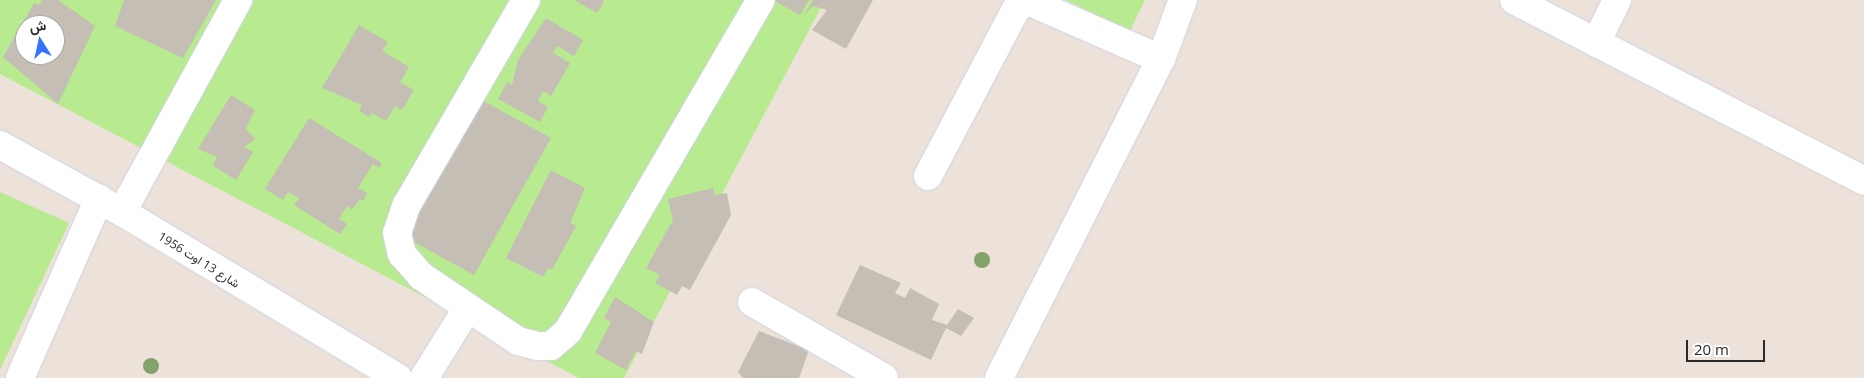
<!DOCTYPE html>
<meta charset="utf-8">
<style>
body{margin:0}
#map{position:relative;width:1864px;height:378px;overflow:hidden;background:#ede2d9;font-family:"Open Sans",Vazirmatn,sans-serif}
div>[style]{position:absolute}
.green>*{inset:0;background:#b8ea8f}
.building>*{inset:0;background:#c4beb5}
.roads{filter:drop-shadow(0 0 1px #ced5e4) drop-shadow(0 0 1px #ced5e4)}
.street>*{height:28px;margin:-14px;padding:0 14px;transform-origin:14px;border-radius:14px;background:#fff}
.secondary>*{height:28px;margin:-14px;padding:0 14px;transform-origin:14px;border-radius:14px;background:#fff}
.trees>*{width:16px;height:16px;margin:-8px;border-radius:50%;background:#84a26c}
span{translate:-50% -50%;white-space:nowrap;text-align:center;line-height:1.15;-webkit-text-stroke:4px #fff;paint-order:stroke}
.street-label{font-size:12px;color:#292929}
.north{position:absolute;left:15px;top:15px;width:50px;height:50px;box-sizing:border-box;background:#fff;border:1px solid #a9a9a9;border-radius:50%;rotate:350deg;font-size:14px;font-weight:700;line-height:20px;text-align:center;color:#292929}
.north::after{content:'';display:block;margin:auto;width:18px;height:22px;background:#3471ff;clip-path:polygon(50% 0,100% 100%,50% 72%,0 100%)}
.scale{position:absolute;left:1686px;top:340px;width:79px;height:22px;box-sizing:border-box;border:2px solid #292929;border-top:0;padding-left:6px;font-size:15px;line-height:18px;white-space:nowrap;color:#292929;-webkit-text-stroke:4px #fff;paint-order:stroke}
</style>
<div id="map">
<div class="green">
<div style="clip-path:polygon(evenodd,0 0,825px 0,624px 378px,579px 378px,0 74px,0 0,25px 25px,55px 25px,55px 55px,25px 55px,25px 25px)"></div>
<div style="clip-path:polygon(1066px 0,1145px 0,1130px 31px)"></div>
<div style="clip-path:polygon(0 192px,69px 223px,0 370px)"></div>
</div>
<div class="building">
<div style="clip-path:polygon(evenodd,42px 0,58px 0,95px 26px,58px 104px,3px 57px,34px 3px,39px 5px,42px 0,25px 25px,55px 25px,55px 55px,25px 55px,25px 25px)"></div>
<div style="clip-path:polygon(124px 0,216px 0,183px 58px,115px 26px)"></div>
<div style="clip-path:polygon(574px 0,603px 0,604px 2px,597px 13px)"></div>
<div style="clip-path:polygon(773px 0,809px 0,800px 15px)"></div>
<div style="clip-path:polygon(813px 0,873px 0,846px 49px,812px 30px,827px 10px,813px 6px,804px 15px)"></div>
<div style="clip-path:polygon(546px 18px,583px 40px,574px 56px,557px 46px,553px 53px,570px 63px,551px 96px,543px 91px,538px 101px,548px 107px,540px 122px,498px 99px,507px 82px,512px 85px,518px 60px)"></div>
<div style="clip-path:polygon(359px 25px,388px 42px,382px 51px,409px 67px,400px 82px,414px 90px,402px 110px,395px 106px,386px 121px,372px 113px,370px 117px,359px 111px,362px 105px,322px 88px)"></div>
<div style="clip-path:polygon(231px 95px,255px 110px,246px 129px,255px 139px,244px 147px,253px 152px,236px 180px,213px 166px,217px 157px,198px 149px)"></div>
<div style="clip-path:polygon(480px 99px,551px 138px,474px 275px,414px 242px,410px 224px)"></div>
<div style="clip-path:polygon(309px 118px,382px 163px,379px 168px,373px 164px,358px 188px,367px 193px,363px 201px,360px 199px,352px 210px,347px 206px,339px 219px,347px 224px,340px 234px,294px 205px,299px 198px,288px 192px,283px 200px,265px 189px)"></div>
<div style="clip-path:polygon(551px 170px,585px 188px,570px 223px,576px 226px,552px 270px,548px 268px,543px 277px,506px 258px)"></div>
<div style="clip-path:polygon(713px 188px,715px 195px,727px 193px,731px 215px,690px 290px,682px 286px,677px 295px,655px 283px,660px 275px,646px 268px,673px 220px,668px 199px)"></div>
<div style="clip-path:polygon(860px 265px,901px 283px,895px 293px,905px 298px,910px 288px,939px 304px,932px 320px,947px 325px,958px 309px,974px 318px,961px 336px,946px 328px,931px 360px,836px 315px)"></div>
<div style="clip-path:polygon(615px 297px,654px 322px,642px 354px,636px 351px,626px 370px,595px 353px,611px 322px,604px 318px)"></div>
<div style="clip-path:polygon(759px 331px,809px 350px,799px 378px,743px 378px,738px 372px)"></div>
</div>
<div class="roads">
<div class="street">
<div style="left:526px;top:0;width:238px;rotate:120.2deg"></div>
<div style="left:406px;top:206px;width:28px;rotate:108deg"></div>
<div style="left:397px;top:233px;width:22px;rotate:77deg"></div>
<div style="left:402px;top:254px;width:29px;rotate:49deg"></div>
<div style="left:421px;top:276px;width:117px;rotate:33.8deg"></div>
<div style="left:518px;top:341px;width:21px;rotate:14deg"></div>
<div style="left:538px;top:346px;width:13px"></div>
<div style="left:551px;top:346px;width:23px;rotate:-41deg"></div>
<div style="left:568px;top:331px;width:383px;rotate:-59.8deg"></div>
<div style="left:1514px;top:0;width:394px;rotate:27.3deg"></div>
<div style="left:1596px;top:43px;width:48px;rotate:-64deg"></div>
<div style="left:928px;top:176px;width:189px;rotate:-62.2deg"></div>
<div style="left:1016px;top:9px;width:14px;rotate:-34deg"></div>
<div style="left:1028px;top:1px;width:145px;rotate:23.6deg"></div>
<div style="left:122px;top:212px;width:242px;rotate:-61.3deg"></div>
<div style="left:752px;top:302px;width:152px;rotate:29.9deg"></div>
<div style="left:20px;top:378px;width:196px;rotate:-66.2deg"></div>
<div style="left:424px;top:378px;width:81px;rotate:-58.1deg"></div>
<div style="left:999px;top:378px;width:358px;rotate:-63.1deg"></div>
<div style="left:1161px;top:59px;width:63px;rotate:-69.6deg"></div>
</div>
<div class="secondary">
<div style="left:0;top:145px;width:139px;rotate:28.8deg"></div>
<div style="left:122px;top:212px;width:322px;rotate:31deg"></div>
</div>
</div>
<div class="trees">
<div style="left:982px;top:260px"></div>
<div style="left:151px;top:366px"></div>
</div>
<div class="street-label">
<span style="left:199px;top:260px;rotate:32deg">شارع 13 اوت 1956</span>
</div>
<div class="north">ش</div>
<div class="scale">20 m</div>
</div>
